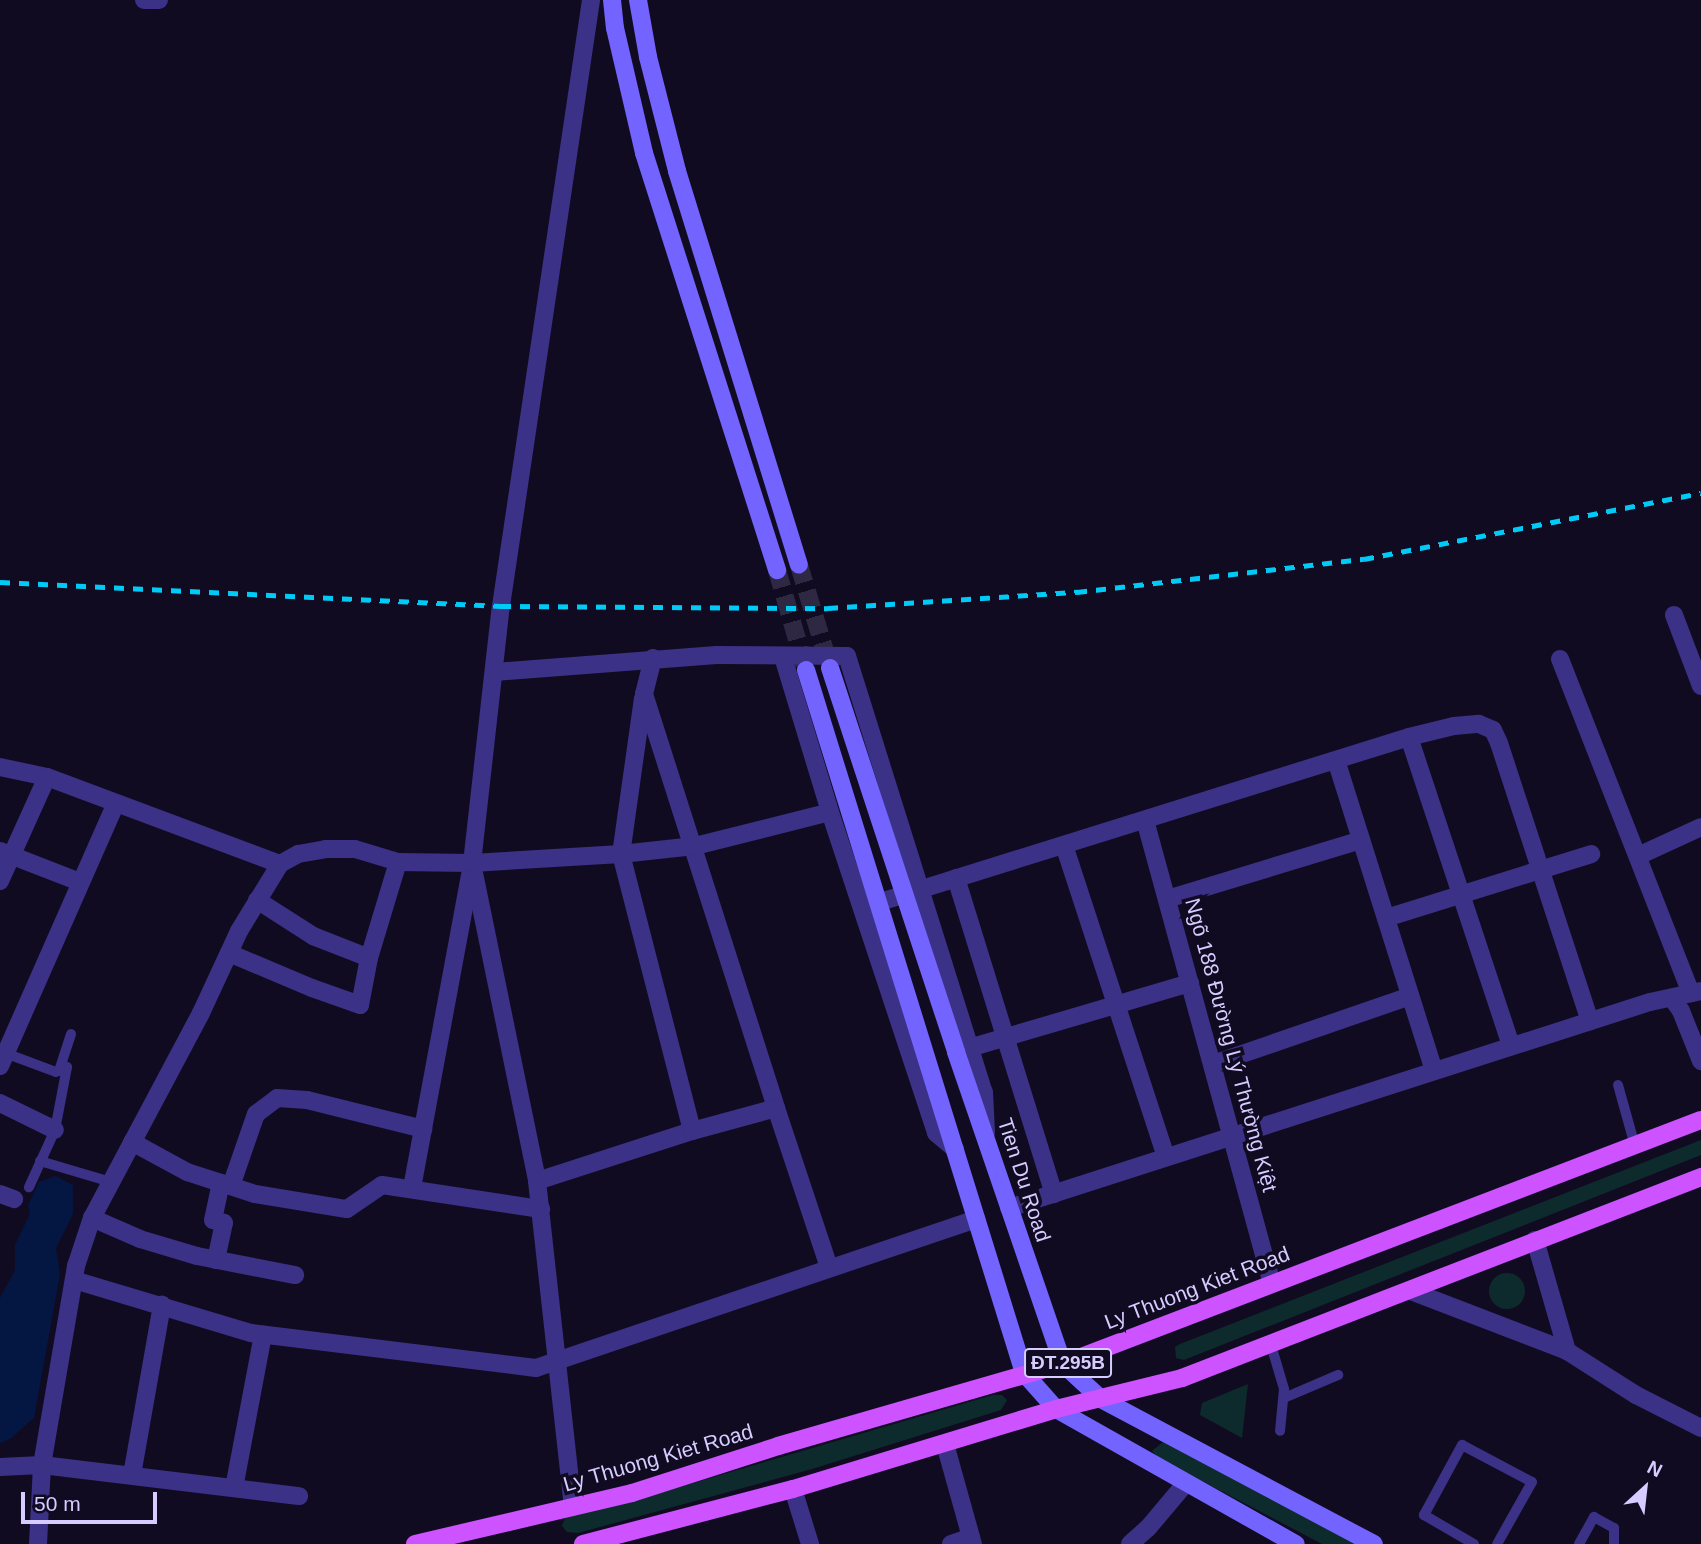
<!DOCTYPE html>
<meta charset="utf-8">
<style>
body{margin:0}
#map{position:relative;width:1701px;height:1544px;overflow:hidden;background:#110b22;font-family:Helvetica,sans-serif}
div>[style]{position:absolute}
.green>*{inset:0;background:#0d2b2c}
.round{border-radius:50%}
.water>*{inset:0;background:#041642}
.secondary-tunnel>*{height:18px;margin-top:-9px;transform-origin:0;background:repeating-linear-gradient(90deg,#2f2843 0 18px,transparent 0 27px)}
.lane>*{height:10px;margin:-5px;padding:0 5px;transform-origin:5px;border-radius:5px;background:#3b3186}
.street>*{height:18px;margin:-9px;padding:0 9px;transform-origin:9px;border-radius:9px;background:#3b3186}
.secondary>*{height:18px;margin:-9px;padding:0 9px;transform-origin:9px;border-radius:9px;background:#7363ff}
.primary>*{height:18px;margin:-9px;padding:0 9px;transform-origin:9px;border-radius:9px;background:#cc53ff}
.rail>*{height:5px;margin-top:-2.5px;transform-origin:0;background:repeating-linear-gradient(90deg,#00cbf7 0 10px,transparent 0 19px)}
span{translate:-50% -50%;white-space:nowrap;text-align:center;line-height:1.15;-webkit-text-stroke:7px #110b22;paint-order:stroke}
.shield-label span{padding:2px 5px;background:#110b22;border:2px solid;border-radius:5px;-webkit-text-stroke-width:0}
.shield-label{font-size:19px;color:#d6ccff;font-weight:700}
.street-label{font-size:21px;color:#d6ccff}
.north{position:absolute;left:1610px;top:1453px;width:70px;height:70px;-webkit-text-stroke:5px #110b22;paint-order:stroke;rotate:27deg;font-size:19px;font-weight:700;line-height:28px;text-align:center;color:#d6ccff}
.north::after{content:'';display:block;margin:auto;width:24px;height:32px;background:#d6ccff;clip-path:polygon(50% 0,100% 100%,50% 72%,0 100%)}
.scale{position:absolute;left:21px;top:1492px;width:136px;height:32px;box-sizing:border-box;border:4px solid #d6ccff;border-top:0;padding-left:9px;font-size:21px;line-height:24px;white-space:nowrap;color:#d6ccff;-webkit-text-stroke:5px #110b22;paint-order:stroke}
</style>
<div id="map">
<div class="green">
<div style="clip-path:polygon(1701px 1140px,1701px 1155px,1184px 1360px,1176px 1358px,1175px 1347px,1180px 1344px)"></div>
<div class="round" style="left:1489px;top:1273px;width:36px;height:36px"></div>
<div style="clip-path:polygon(1248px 1384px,1242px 1438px,1200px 1415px,1202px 1403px)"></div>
<div style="clip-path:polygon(993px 1395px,1002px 1395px,1007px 1400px,1001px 1410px,812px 1469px,578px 1533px,567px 1532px,562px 1526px,565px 1518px,573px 1513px,622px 1504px)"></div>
<div style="clip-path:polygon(1163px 1442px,1358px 1544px,1322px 1544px,1160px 1459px,1152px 1451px)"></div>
</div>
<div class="water">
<div style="clip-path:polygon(56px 1176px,73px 1185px,73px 1214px,56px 1248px,60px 1274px,34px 1418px,10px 1439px,0 1443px,0 1298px,15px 1270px,15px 1245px,30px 1214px,28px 1205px,39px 1182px)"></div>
</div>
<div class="secondary-tunnel">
<div style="left:799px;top:565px;width:108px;rotate:73.2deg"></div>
<div style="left:777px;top:570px;width:101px;rotate:73.9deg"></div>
</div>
<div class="lane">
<div style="left:5px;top:1053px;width:54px;rotate:20.4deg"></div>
<div style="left:56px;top:1072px;width:12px;rotate:-24deg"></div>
<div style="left:67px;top:1067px;width:64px;rotate:100.8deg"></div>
<div style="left:55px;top:1130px;width:63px;rotate:114.5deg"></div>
<div style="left:59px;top:1071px;width:39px;rotate:-72deg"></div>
<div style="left:1618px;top:1085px;width:63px;rotate:74.4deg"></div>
<div style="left:40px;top:1161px;width:74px;rotate:16.5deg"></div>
<div style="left:1271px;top:1345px;width:46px;rotate:73.5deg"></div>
<div style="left:1284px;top:1389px;width:42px;rotate:95.4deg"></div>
<div style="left:1284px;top:1398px;width:59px;rotate:-23.1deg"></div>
<div style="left:1474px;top:1544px;width:58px;rotate:-149.9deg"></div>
<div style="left:1424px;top:1515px;width:80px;rotate:-61.5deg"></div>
<div style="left:1462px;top:1445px;width:79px;rotate:27.9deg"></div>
<div style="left:1532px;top:1482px;width:71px;rotate:119.4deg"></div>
<div style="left:1579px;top:1544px;width:31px;rotate:-61deg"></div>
<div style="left:1594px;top:1517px;width:23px;rotate:29deg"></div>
<div style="left:1614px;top:1528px;width:16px;rotate:90deg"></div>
</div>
<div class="street">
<div style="left:144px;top:0;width:15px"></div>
<div style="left:1674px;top:615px;width:76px;rotate:69.2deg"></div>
<div style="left:783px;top:657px;width:162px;rotate:73.1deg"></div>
<div style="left:830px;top:812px;width:338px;rotate:71.7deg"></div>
<div style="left:936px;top:1133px;width:25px;rotate:40deg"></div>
<div style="left:653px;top:658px;width:37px;rotate:104deg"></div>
<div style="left:644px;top:694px;width:435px;rotate:72.3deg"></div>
<div style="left:1560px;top:659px;width:359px;rotate:68.6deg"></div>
<div style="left:495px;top:672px;width:222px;rotate:-4.4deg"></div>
<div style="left:716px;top:655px;width:131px;rotate:0.4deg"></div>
<div style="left:847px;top:656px;width:457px;rotate:72.6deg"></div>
<div style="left:984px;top:1092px;width:41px;rotate:87.2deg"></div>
<div style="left:643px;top:698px;width:158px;rotate:98deg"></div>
<div style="left:621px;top:854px;width:286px;rotate:75.6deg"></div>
<div style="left:1409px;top:737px;width:325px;rotate:71.7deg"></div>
<div style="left:1336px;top:760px;width:326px;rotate:72.5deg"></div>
<div style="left:0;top:767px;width:48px;rotate:12deg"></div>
<div style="left:47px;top:777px;width:249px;rotate:20.5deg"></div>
<div style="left:1145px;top:820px;width:480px;rotate:74.7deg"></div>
<div style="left:1064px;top:845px;width:328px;rotate:71.9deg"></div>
<div style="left:0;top:851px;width:86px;rotate:21.2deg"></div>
<div style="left:1638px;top:856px;width:69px;rotate:-24.7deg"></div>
<div style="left:474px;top:873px;width:314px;rotate:78.4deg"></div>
<div style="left:537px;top:1181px;width:328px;rotate:83.7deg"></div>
<div style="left:956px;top:878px;width:331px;rotate:72.8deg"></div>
<div style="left:0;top:881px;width:114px;rotate:-65.7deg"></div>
<div style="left:1167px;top:899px;width:203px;rotate:-16.9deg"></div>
<div style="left:257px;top:900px;width:67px;rotate:32.7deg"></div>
<div style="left:313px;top:936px;width:60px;rotate:21.4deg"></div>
<div style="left:877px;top:903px;width:557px;rotate:-17.33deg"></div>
<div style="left:1409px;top:737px;width:46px;rotate:-13.7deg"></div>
<div style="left:1454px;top:726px;width:25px;rotate:-5deg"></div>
<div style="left:1479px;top:724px;width:15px;rotate:23deg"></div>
<div style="left:1493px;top:730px;width:14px;rotate:65deg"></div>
<div style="left:1499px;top:743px;width:293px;rotate:71.9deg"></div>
<div style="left:1386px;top:918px;width:215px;rotate:-17.3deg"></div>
<div style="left:229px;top:953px;width:90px;rotate:22.9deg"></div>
<div style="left:312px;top:988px;width:51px;rotate:19.5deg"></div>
<div style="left:360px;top:1005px;width:48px;rotate:-79.2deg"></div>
<div style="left:369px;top:958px;width:100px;rotate:-73.2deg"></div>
<div style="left:1672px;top:998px;width:16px;rotate:55deg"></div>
<div style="left:1681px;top:1011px;width:54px;rotate:68.2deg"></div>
<div style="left:959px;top:1051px;width:241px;rotate:-16.4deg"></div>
<div style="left:1213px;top:1064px;width:208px;rotate:-19deg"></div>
<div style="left:0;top:1066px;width:287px;rotate:-66.2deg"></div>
<div style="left:0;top:1103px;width:61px;rotate:26.1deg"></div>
<div style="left:132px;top:1142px;width:63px;rotate:28.6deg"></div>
<div style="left:187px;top:1172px;width:71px;rotate:17.9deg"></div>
<div style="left:255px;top:1194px;width:93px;rotate:9.3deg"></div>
<div style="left:347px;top:1209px;width:42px;rotate:-34.4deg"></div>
<div style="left:382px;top:1185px;width:161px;rotate:8.6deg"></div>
<div style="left:537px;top:1181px;width:163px;rotate:-17.9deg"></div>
<div style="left:692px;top:1131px;width:87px;rotate:-15.3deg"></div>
<div style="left:776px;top:1108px;width:168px;rotate:71.6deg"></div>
<div style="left:231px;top:1186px;width:76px;rotate:-70.9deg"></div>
<div style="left:256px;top:1114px;width:26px;rotate:-37deg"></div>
<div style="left:277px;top:1098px;width:30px;rotate:4deg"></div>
<div style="left:307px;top:1100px;width:120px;rotate:14deg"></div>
<div style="left:412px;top:1188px;width:330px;rotate:-79.5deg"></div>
<div style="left:472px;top:863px;width:259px;rotate:-83.6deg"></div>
<div style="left:501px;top:606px;width:613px;rotate:-81.55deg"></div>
<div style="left:0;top:1194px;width:15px;rotate:20deg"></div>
<div style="left:1009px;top:1208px;width:673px;rotate:-17.82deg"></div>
<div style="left:1650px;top:1002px;width:52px;rotate:-12.2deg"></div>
<div style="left:92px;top:1218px;width:52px;rotate:23.6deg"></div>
<div style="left:140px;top:1239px;width:59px;rotate:16.6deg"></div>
<div style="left:197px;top:1256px;width:100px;rotate:11deg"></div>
<div style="left:1535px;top:1240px;width:116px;rotate:73.9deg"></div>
<div style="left:216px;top:1260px;width:38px;rotate:-78deg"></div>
<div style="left:224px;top:1223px;width:11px;rotate:-165deg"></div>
<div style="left:213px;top:1220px;width:38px;rotate:-78deg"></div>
<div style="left:74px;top:1280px;width:185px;rotate:16.7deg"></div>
<div style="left:251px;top:1333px;width:287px;rotate:7deg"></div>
<div style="left:536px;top:1368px;width:465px;rotate:-18.7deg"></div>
<div style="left:1411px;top:1291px;width:167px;rotate:21deg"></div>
<div style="left:1567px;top:1351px;width:82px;rotate:32.5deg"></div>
<div style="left:1636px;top:1395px;width:73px;rotate:26.9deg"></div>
<div style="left:945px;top:1444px;width:104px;rotate:74.4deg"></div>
<div style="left:0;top:1467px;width:42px;rotate:-2.7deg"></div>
<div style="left:42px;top:1465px;width:259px;rotate:6.9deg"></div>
<div style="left:132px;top:1475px;width:173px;rotate:-80deg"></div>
<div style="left:234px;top:1488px;width:156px;rotate:-79.3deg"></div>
<div style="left:793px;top:1489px;width:58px;rotate:72.8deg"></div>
<div style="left:38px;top:1544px;width:79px;rotate:-87.1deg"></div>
<div style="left:42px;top:1465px;width:202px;rotate:-80.3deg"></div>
<div style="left:76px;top:1266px;width:51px;rotate:-71.6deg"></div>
<div style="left:92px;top:1218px;width:232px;rotate:-62deg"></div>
<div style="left:201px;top:1013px;width:90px;rotate:-65.1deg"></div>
<div style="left:239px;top:931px;width:79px;rotate:-58.5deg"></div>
<div style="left:280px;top:864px;width:21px;rotate:-29deg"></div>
<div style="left:298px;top:854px;width:27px;rotate:-10deg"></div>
<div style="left:325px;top:849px;width:30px"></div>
<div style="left:355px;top:849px;width:45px;rotate:16.8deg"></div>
<div style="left:398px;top:862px;width:74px;rotate:0.8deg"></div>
<div style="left:472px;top:863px;width:149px;rotate:-3.5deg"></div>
<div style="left:621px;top:854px;width:74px;rotate:-6.2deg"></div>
<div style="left:695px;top:846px;width:139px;rotate:-14.1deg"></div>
<div style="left:951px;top:1544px;width:21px;rotate:-19deg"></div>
<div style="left:1130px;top:1544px;width:24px;rotate:-42deg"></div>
<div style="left:1148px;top:1528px;width:57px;rotate:-49.9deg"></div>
</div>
<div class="secondary">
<div style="left:612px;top:0;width:28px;rotate:84deg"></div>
<div style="left:615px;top:28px;width:128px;rotate:76.9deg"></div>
<div style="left:644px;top:153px;width:438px;rotate:72.3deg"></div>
<div style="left:638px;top:0;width:58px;rotate:80deg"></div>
<div style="left:648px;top:57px;width:118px;rotate:75.7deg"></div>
<div style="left:677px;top:171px;width:412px;rotate:72.8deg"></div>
<div style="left:830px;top:668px;width:404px;rotate:71.8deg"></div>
<div style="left:956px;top:1052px;width:330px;rotate:71.1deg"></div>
<div style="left:1063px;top:1364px;width:52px;rotate:42.6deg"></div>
<div style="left:1101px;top:1399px;width:309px;rotate:28deg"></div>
<div style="left:806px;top:670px;width:736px;rotate:72.77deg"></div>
<div style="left:1024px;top:1373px;width:48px;rotate:48.4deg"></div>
<div style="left:1056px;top:1409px;width:275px;rotate:29.4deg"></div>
</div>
<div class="primary">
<div style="left:415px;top:1544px;width:223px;rotate:-13.2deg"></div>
<div style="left:632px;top:1493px;width:153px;rotate:-17.8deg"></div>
<div style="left:778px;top:1446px;width:297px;rotate:-16.1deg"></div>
<div style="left:1063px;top:1364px;width:683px;rotate:-20.93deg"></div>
<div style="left:583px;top:1544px;width:217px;rotate:-14.7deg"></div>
<div style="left:793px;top:1489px;width:275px;rotate:-16.9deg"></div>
<div style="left:1056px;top:1409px;width:130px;rotate:-13.8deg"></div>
<div style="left:1182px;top:1378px;width:557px;rotate:-21.17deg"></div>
</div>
<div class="rail">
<div style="left:0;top:582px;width:502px;rotate:2.74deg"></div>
<div style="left:501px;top:606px;width:327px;rotate:0.4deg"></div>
<div style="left:828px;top:608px;width:250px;rotate:-3.7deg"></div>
<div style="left:1077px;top:592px;width:289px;rotate:-6.6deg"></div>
<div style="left:1364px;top:559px;width:343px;rotate:-11.1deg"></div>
</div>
<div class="shield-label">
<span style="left:1068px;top:1363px">ĐT.295B</span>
</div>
<div class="street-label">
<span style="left:1231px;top:1045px;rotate:75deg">Ngõ 188 Đường Lý Thường Kiệt</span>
<span style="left:1024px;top:1180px;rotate:72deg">Tien Du Road</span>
<span style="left:1197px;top:1288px;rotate:-21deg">Ly Thuong Kiet Road</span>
<span style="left:658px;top:1458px;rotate:-16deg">Ly Thuong Kiet Road</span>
</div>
<div class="north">N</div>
<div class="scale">50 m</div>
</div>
